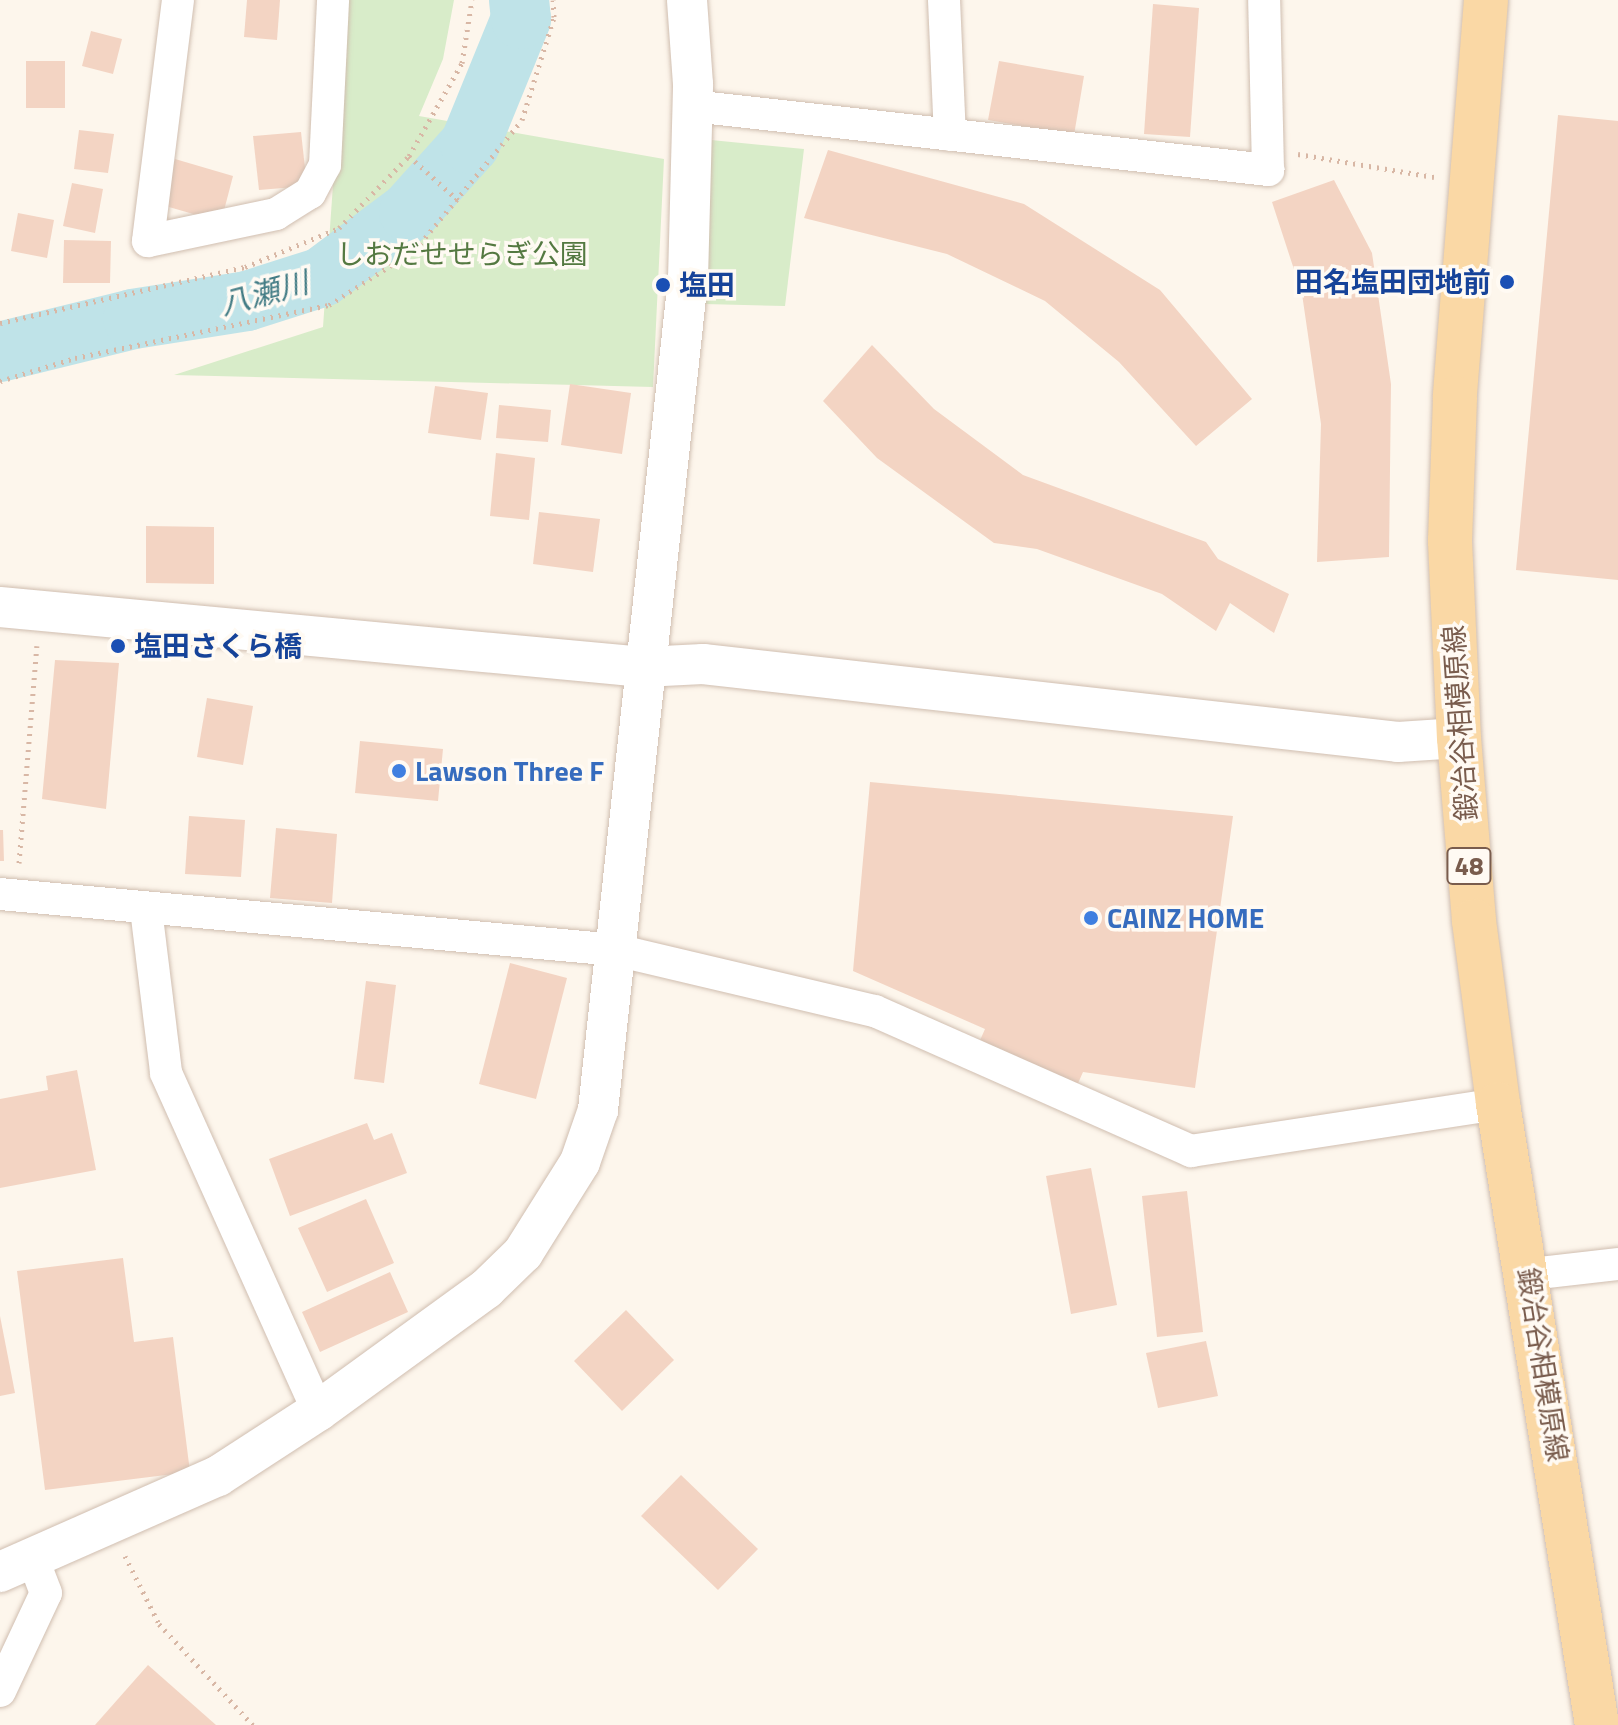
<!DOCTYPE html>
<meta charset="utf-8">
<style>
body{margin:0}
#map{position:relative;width:1618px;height:1725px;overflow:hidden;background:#fdf6ec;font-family:"Titillium Web","Noto Sans JP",sans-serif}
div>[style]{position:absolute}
.green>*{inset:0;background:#d8ecc9}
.river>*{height:60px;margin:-30px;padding:0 30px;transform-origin:30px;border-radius:30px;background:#bfe3e8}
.building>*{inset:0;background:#f3d4c3}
.path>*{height:5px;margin-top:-2.5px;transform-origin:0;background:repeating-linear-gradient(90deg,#d8b7a5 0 2px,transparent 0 8px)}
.roads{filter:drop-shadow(0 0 2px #d0beb0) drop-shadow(0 0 2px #d0beb0)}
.minor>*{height:32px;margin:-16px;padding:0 16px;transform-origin:16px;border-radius:16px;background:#fff}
.tertiary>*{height:40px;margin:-20px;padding:0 20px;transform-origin:20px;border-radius:20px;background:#fff}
.primary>*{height:44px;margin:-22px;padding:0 22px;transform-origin:22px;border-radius:22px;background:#fad8a5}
.dots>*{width:22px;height:22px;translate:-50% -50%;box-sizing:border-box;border:4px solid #fffaf3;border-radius:50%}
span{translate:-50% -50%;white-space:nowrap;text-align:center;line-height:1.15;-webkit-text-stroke:7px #fffaf3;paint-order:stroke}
.shield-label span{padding:2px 6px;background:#fffaf3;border:2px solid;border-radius:6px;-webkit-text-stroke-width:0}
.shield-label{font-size:26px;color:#795c4d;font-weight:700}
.park-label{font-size:28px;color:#547941}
.transit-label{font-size:28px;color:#164399;font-weight:700}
.right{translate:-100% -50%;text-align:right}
.left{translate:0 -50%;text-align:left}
.street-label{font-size:28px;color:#795c4d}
.shop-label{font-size:28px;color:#366cbe;font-weight:700}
.water-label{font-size:30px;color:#437c85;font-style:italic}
</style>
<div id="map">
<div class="green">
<div style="clip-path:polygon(346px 0,454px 0,443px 59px,419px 116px,664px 159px,653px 387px,174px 375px,323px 327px)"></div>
<div style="clip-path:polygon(711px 140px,804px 149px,785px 306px,704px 304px)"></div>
</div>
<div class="river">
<div style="left:0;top:352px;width:137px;rotate:-13.9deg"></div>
<div style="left:133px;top:319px;width:115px;rotate:-9deg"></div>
<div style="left:247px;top:301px;width:79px;rotate:-17.7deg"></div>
<div style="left:322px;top:277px;width:109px;rotate:-36.8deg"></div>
<div style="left:409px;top:212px;width:91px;rotate:-48.1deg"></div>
<div style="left:470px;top:144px;width:135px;rotate:-67.8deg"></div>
<div style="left:521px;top:19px;width:19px;rotate:-96deg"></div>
</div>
<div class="building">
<div style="clip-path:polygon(247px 0,280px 0,277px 40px,244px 37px)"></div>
<div style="clip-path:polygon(1153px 4px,1199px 8px,1190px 137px,1144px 134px)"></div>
<div style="clip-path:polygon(91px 31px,122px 39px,113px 74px,82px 66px)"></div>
<div style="clip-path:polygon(26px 61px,65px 61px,65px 108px,26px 108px)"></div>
<div style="clip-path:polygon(999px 61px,1084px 76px,1074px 135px,988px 120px)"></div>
<div style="clip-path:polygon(1558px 115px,1618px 121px,1618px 580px,1516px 570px)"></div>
<div style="clip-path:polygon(79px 130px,114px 134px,108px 173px,74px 169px)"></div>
<div style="clip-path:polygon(301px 132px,307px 186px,259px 190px,253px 136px)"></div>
<div style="clip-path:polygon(828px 150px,1024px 204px,1160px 290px,1252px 399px,1196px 446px,1119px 362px,1045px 301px,947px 254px,804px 218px)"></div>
<div style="clip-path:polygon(175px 159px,233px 176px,221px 222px,162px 205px)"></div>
<div style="clip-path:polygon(1334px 180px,1372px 253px,1391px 384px,1389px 557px,1317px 562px,1321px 424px,1302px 294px,1272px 202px)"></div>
<div style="clip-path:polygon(72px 183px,103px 189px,95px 233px,63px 226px)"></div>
<div style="clip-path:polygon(18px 213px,54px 220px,47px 258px,11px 251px)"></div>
<div style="clip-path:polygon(64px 240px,111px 241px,110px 283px,63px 283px)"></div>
<div style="clip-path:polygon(872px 345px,934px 409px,1023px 475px,1206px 542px,1218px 559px,1289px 594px,1274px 633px,1230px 603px,1216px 631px,1162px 594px,1037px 549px,994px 543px,877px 458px,823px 401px)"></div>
<div style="clip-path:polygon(570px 384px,631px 393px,622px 454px,561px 445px)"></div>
<div style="clip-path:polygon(435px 386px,488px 393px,481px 440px,428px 433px)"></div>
<div style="clip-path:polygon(499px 405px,551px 410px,548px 442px,496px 438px)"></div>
<div style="clip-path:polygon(496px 453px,535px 458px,529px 520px,490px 516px)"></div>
<div style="clip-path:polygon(539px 512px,600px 519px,593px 572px,533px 564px)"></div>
<div style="clip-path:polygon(146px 526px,214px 527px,214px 584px,146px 583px)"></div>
<div style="clip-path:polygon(55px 660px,119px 663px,106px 809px,42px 799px)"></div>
<div style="clip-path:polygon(207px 698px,253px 706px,243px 765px,197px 757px)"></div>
<div style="clip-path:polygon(360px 741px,443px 749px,438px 801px,355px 793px)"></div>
<div style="clip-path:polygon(870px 782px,1233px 816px,1195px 1088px,1083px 1072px,1072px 1097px,974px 1054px,985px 1029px,853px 971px)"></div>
<div style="clip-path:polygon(189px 816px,245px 820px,241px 877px,185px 874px)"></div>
<div style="clip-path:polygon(276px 828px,337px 834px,332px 903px,270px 898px)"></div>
<div style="clip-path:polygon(0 830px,3px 830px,4px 861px,0 861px)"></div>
<div style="clip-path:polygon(510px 963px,567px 978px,536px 1099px,479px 1084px)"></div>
<div style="clip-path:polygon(366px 981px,396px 985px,384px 1083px,354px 1079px)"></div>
<div style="clip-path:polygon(77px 1070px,96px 1170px,0 1188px,0 1099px,48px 1090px,46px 1076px)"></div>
<div style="clip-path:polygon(367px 1123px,374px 1140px,392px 1133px,407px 1173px,290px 1216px,269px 1159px)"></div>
<div style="clip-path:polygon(1091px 1168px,1117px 1305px,1071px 1314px,1046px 1176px)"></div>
<div style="clip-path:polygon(1187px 1191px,1203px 1332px,1157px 1337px,1142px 1196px)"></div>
<div style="clip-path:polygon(366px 1199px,394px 1263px,327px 1292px,298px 1228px)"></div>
<div style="clip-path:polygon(123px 1258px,134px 1342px,173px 1337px,190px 1472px,45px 1490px,17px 1271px)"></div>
<div style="clip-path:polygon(390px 1272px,408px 1312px,320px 1352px,302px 1312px)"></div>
<div style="clip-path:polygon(626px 1310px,674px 1360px,622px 1411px,574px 1361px)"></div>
<div style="clip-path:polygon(0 1316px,15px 1393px,0 1396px)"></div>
<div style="clip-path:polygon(1206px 1341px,1218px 1396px,1158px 1408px,1146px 1353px)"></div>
<div style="clip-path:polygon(681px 1475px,758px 1549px,718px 1590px,641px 1516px)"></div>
<div style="clip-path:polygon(148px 1665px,216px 1725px,95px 1725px)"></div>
</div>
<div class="path">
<div style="left:1298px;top:154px;width:138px;rotate:9.6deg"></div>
<div style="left:409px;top:156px;width:67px;rotate:42deg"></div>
<div style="left:0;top:323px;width:251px;rotate:-12.9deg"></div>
<div style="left:245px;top:267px;width:102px;rotate:-22.5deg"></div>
<div style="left:339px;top:228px;width:100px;rotate:-45.8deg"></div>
<div style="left:409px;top:156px;width:107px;rotate:-60.3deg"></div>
<div style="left:462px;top:63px;width:64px;rotate:-81deg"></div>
<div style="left:0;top:381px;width:78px;rotate:-17deg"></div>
<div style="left:75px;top:358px;width:259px;rotate:-11.8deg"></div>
<div style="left:329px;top:305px;width:102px;rotate:-32.6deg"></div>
<div style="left:415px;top:250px;width:168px;rotate:-50.5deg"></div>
<div style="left:522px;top:120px;width:108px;rotate:-72.7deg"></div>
<div style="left:554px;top:17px;width:17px;rotate:-93deg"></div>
<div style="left:19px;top:863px;width:218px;rotate:-85.3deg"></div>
<div style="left:125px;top:1556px;width:76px;rotate:63.4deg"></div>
<div style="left:159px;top:1624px;width:138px;rotate:47.1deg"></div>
</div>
<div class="roads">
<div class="minor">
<div style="left:178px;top:0;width:243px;rotate:97.1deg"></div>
<div style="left:148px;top:241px;width:131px;rotate:-11.9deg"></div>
<div style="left:276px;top:214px;width:40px;rotate:-32deg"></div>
<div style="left:310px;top:193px;width:32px;rotate:-62deg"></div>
<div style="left:325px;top:165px;width:165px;rotate:-87.2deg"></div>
<div style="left:944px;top:0;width:135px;rotate:87.5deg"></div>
<div style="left:692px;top:106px;width:580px;rotate:6.34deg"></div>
<div style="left:1268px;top:170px;width:170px;rotate:-91.3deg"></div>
<div style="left:0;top:894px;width:619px;rotate:5.19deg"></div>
<div style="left:616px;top:950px;width:266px;rotate:13.3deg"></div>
<div style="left:875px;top:1011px;width:346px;rotate:23.9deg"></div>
<div style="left:1191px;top:1151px;width:311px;rotate:-8.7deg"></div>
<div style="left:146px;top:909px;width:165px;rotate:83deg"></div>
<div style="left:166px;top:1073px;width:371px;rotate:65.8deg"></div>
<div style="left:1530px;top:1274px;width:89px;rotate:-6.5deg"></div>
<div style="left:0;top:1691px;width:108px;rotate:-64.9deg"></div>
<div style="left:46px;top:1593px;width:36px;rotate:-111deg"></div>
</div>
<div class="tertiary">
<div style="left:0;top:607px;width:646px;rotate:5.33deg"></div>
<div style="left:643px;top:667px;width:60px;rotate:-2.9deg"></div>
<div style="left:703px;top:664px;width:699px;rotate:6.4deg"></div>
<div style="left:1398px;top:742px;width:61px;rotate:-3.8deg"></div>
<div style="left:0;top:1572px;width:238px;rotate:-23.8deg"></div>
<div style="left:218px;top:1476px;width:119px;rotate:-33deg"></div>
<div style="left:318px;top:1411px;width:208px;rotate:-36deg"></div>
<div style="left:486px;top:1289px;width:52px;rotate:-44.2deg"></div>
<div style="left:523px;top:1253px;width:107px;rotate:-57.9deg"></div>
<div style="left:580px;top:1162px;width:55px;rotate:-70.9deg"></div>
<div style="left:598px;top:1110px;width:836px;rotate:-83.82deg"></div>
<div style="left:688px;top:279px;width:195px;rotate:-88.5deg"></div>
<div style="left:693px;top:84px;width:84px;rotate:-94.1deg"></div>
</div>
<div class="primary">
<div style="left:1486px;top:0;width:399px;rotate:94.5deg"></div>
<div style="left:1455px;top:398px;width:143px;rotate:92deg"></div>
<div style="left:1450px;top:541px;width:197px;rotate:87.4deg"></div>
<div style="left:1459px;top:738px;width:184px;rotate:85.3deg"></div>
<div style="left:1474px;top:921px;width:185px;rotate:82.5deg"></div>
<div style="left:1498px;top:1104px;width:629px;rotate:80.94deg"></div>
</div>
</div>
<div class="dots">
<div style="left:1507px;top:282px;background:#1a4fb4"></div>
<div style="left:663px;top:285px;background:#1a4fb4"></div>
<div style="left:118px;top:646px;background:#1a4fb4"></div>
<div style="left:399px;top:771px;background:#3f7fe0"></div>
<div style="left:1091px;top:918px;background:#3f7fe0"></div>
</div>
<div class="shield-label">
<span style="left:1469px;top:866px">48</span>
</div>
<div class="park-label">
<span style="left:462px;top:254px">しおだせせらぎ公園</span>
</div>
<div class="transit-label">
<span class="right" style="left:1491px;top:282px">田名塩田団地前</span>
<span class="left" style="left:679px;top:285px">塩田</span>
<span class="left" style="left:134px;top:646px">塩田さくら橋</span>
</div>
<div class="street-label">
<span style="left:1460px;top:723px;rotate:-94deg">鍛冶谷相模原線</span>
<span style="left:1543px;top:1365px;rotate:81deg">鍛冶谷相模原線</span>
</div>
<div class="shop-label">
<span class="left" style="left:415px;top:771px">Lawson Three F</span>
<span class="left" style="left:1107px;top:918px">CAINZ HOME</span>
</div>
<div class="water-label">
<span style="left:264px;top:293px;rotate:-15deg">八瀬川</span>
</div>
</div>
